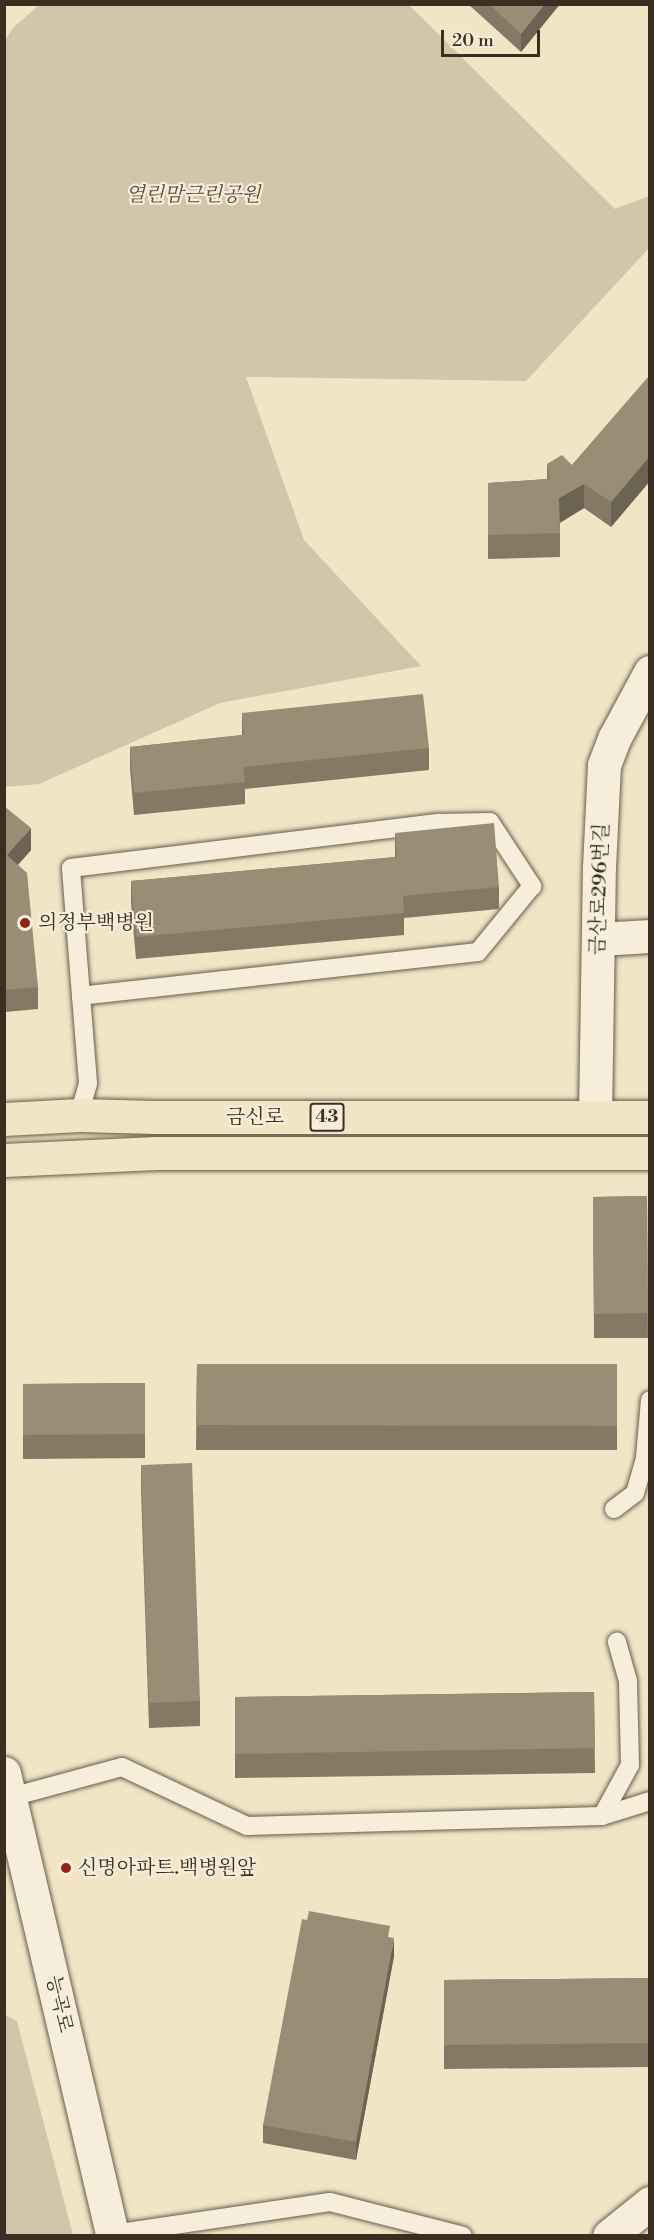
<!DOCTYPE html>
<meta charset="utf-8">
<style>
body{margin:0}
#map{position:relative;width:654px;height:2240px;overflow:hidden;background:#f1e5c6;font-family:"Libre Bodoni","Noto Serif KR",serif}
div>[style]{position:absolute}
.green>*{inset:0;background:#d2c6aa}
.roads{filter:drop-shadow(0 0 2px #695c4a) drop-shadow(0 0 2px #695c4a)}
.lane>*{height:18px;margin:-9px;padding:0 9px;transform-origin:9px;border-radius:9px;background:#f6eeda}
.street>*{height:33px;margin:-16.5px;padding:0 16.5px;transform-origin:16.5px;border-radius:16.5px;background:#f6eeda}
.primary>*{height:33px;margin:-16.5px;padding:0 16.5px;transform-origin:16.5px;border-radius:16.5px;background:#f1e5c6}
.wall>*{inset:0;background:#847965}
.shaded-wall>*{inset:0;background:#6c6353}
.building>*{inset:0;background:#9a8d76}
.dots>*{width:16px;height:16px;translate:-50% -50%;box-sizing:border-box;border:3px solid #f6eeda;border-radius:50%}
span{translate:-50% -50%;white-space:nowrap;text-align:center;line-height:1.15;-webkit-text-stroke:4.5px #f6eeda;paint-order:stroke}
.shield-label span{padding:2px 4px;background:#f6eeda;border:2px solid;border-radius:4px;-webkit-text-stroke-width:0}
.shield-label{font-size:18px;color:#3c2e20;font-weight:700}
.park-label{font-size:20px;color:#5a4c3c;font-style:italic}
.street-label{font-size:20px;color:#3c2e20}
.poi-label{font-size:20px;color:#3c2e20}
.left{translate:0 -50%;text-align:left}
.frame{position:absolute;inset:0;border:6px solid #3c2e20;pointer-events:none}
.scale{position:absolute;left:441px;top:30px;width:99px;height:27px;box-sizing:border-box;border:3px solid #3c2e20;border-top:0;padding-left:8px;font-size:18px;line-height:21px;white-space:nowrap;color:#3c2e20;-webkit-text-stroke:4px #f6eeda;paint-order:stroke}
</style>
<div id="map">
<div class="green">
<div style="clip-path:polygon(39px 5px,409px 5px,615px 209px,649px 196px,650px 247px,526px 381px,246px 377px,304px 540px,421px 666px,220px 703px,39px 784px,5px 787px,4px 41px,14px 27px)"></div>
<div style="clip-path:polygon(6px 2015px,17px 2021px,73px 2235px,5px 2235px)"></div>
</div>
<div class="roads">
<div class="lane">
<div style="left:79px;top:1115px;width:33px;rotate:-74deg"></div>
<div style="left:88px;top:1083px;width:87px;rotate:-94.6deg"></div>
<div style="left:81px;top:996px;width:128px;rotate:-94.5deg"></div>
<div style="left:71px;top:868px;width:371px;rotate:-7deg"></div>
<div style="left:439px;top:823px;width:51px;rotate:-1.1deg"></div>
<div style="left:490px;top:822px;width:77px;rotate:56.7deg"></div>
<div style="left:532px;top:886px;width:85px;rotate:129.3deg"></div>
<div style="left:478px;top:952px;width:399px;rotate:173.7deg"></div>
<div style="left:614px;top:1509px;width:26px;rotate:-37deg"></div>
<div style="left:635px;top:1493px;width:37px;rotate:-74deg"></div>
<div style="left:645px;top:1457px;width:57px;rotate:-85deg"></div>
<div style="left:4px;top:1799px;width:122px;rotate:-15.2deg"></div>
<div style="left:122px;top:1767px;width:138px;rotate:25.3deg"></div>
<div style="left:247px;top:1826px;width:355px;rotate:-1.6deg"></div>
<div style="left:602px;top:1816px;width:50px;rotate:-17.4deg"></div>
<div style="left:602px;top:1816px;width:58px;rotate:-61.2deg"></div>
<div style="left:630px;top:1765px;width:84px;rotate:-91.4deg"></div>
<div style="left:628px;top:1681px;width:41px;rotate:-105.8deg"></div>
<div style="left:113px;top:2234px;width:219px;rotate:-8.4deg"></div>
<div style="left:330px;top:2202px;width:137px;rotate:14.3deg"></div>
</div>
<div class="street">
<div style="left:599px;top:939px;width:51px;rotate:-3.4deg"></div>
<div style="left:595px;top:1117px;width:250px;rotate:-89.1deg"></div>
<div style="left:599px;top:867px;width:102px;rotate:-87.2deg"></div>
<div style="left:604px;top:765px;width:30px;rotate:-69deg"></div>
<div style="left:615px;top:737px;width:74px;rotate:-61.7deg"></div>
<div style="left:4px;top:1773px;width:476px;rotate:76.8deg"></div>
<div style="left:609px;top:2236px;width:53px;rotate:-38.8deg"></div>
</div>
<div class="primary">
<div style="left:4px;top:1119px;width:75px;rotate:-3.1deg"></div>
<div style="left:79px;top:1115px;width:76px;rotate:1.5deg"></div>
<div style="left:155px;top:1117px;width:495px"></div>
<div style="left:4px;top:1160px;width:152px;rotate:-2.6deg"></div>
<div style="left:156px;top:1153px;width:494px"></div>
</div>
</div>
<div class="wall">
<div style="clip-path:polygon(468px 4px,560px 4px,521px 52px)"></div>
<div style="clip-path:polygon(650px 375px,650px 481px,611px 527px,584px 508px,560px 523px,560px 557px,488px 559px,488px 483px,547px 479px,547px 464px,572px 465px)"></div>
<div style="clip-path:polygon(242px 713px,429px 748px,429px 770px,245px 789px,245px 804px,134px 815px,130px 769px,130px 747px,242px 735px)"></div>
<div style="clip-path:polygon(4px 806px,31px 850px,18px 865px,38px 987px,38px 1009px,5px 1012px,5px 1030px)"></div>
<div style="clip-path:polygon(395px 833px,499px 887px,499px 909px,404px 918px,404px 935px,136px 959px,131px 903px,131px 881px,395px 857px)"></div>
<div style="clip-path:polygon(647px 1196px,648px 1338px,594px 1338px,593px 1197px)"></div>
<div style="clip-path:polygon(197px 1364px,617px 1364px,617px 1450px,196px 1450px)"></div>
<div style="clip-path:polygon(145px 1383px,145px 1458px,23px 1459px,23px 1384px)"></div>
<div style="clip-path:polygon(141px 1465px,200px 1701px,200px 1726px,149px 1728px,141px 1490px)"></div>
<div style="clip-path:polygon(594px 1692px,595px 1773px,235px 1778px,235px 1697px)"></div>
<div style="clip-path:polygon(390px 1937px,394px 1956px,356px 2160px,263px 2143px,263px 2125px)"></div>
<div style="clip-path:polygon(650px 1978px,650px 2067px,444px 2069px,444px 1980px)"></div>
</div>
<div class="shaded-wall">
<div style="clip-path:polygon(545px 4px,560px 4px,521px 52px,521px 34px)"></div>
<div style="clip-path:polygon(650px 456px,650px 481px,611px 527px,611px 502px)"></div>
<div style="clip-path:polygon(584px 484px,584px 508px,559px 523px,559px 498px)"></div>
<div style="clip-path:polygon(31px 828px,31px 850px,7px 877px,7px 855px)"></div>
<div style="clip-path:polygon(394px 1938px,394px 1956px,356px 2160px,356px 2142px)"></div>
</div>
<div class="building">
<div style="clip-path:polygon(489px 4px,545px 4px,521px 34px)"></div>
<div style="clip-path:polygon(650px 375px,650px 456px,611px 502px,584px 484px,559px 498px,560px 533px,488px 535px,488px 483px,550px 479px,547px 464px,562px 455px,572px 465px)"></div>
<div style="clip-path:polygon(423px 694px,429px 748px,243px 767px,245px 782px,134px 793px,130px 747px,244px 735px,242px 713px)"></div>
<div style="clip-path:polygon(4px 806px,31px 828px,7px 855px,27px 873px,38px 987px,4px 990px)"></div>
<div style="clip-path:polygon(494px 823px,499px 887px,403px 896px,404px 913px,136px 937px,131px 881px,397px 857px,395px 833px)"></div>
<div style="clip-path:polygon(647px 1196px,648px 1313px,594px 1314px,593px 1197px)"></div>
<div style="clip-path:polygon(197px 1364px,617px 1364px,617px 1426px,196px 1425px)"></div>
<div style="clip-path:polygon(145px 1383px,145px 1434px,23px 1435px,23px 1384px)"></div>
<div style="clip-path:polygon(192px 1463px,200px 1701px,149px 1703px,141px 1465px)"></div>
<div style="clip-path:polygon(594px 1692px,595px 1748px,235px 1754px,235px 1697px)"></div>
<div style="clip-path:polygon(309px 1911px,390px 1926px,388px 1937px,394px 1938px,356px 2142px,263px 2125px,302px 1919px,307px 1920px)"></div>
<div style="clip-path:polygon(650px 1978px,650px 2043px,444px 2045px,444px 1980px)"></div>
</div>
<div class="dots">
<div style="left:25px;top:923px;background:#8f2418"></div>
<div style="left:66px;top:1868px;background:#8f2418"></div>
</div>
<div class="shield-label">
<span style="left:327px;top:1117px">43</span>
</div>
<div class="park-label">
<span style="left:193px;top:195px">열린맘근린공원</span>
</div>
<div class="street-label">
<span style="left:600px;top:889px;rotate:-88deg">금산로296번길</span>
<span style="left:255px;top:1117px">금신로</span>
<span style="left:59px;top:2004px;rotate:77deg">능곡로</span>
</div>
<div class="poi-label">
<span class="left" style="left:38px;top:923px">의정부백병원</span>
<span class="left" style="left:78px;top:1868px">신명아파트.백병원앞</span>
</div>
<div class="frame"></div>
<div class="scale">20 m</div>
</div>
